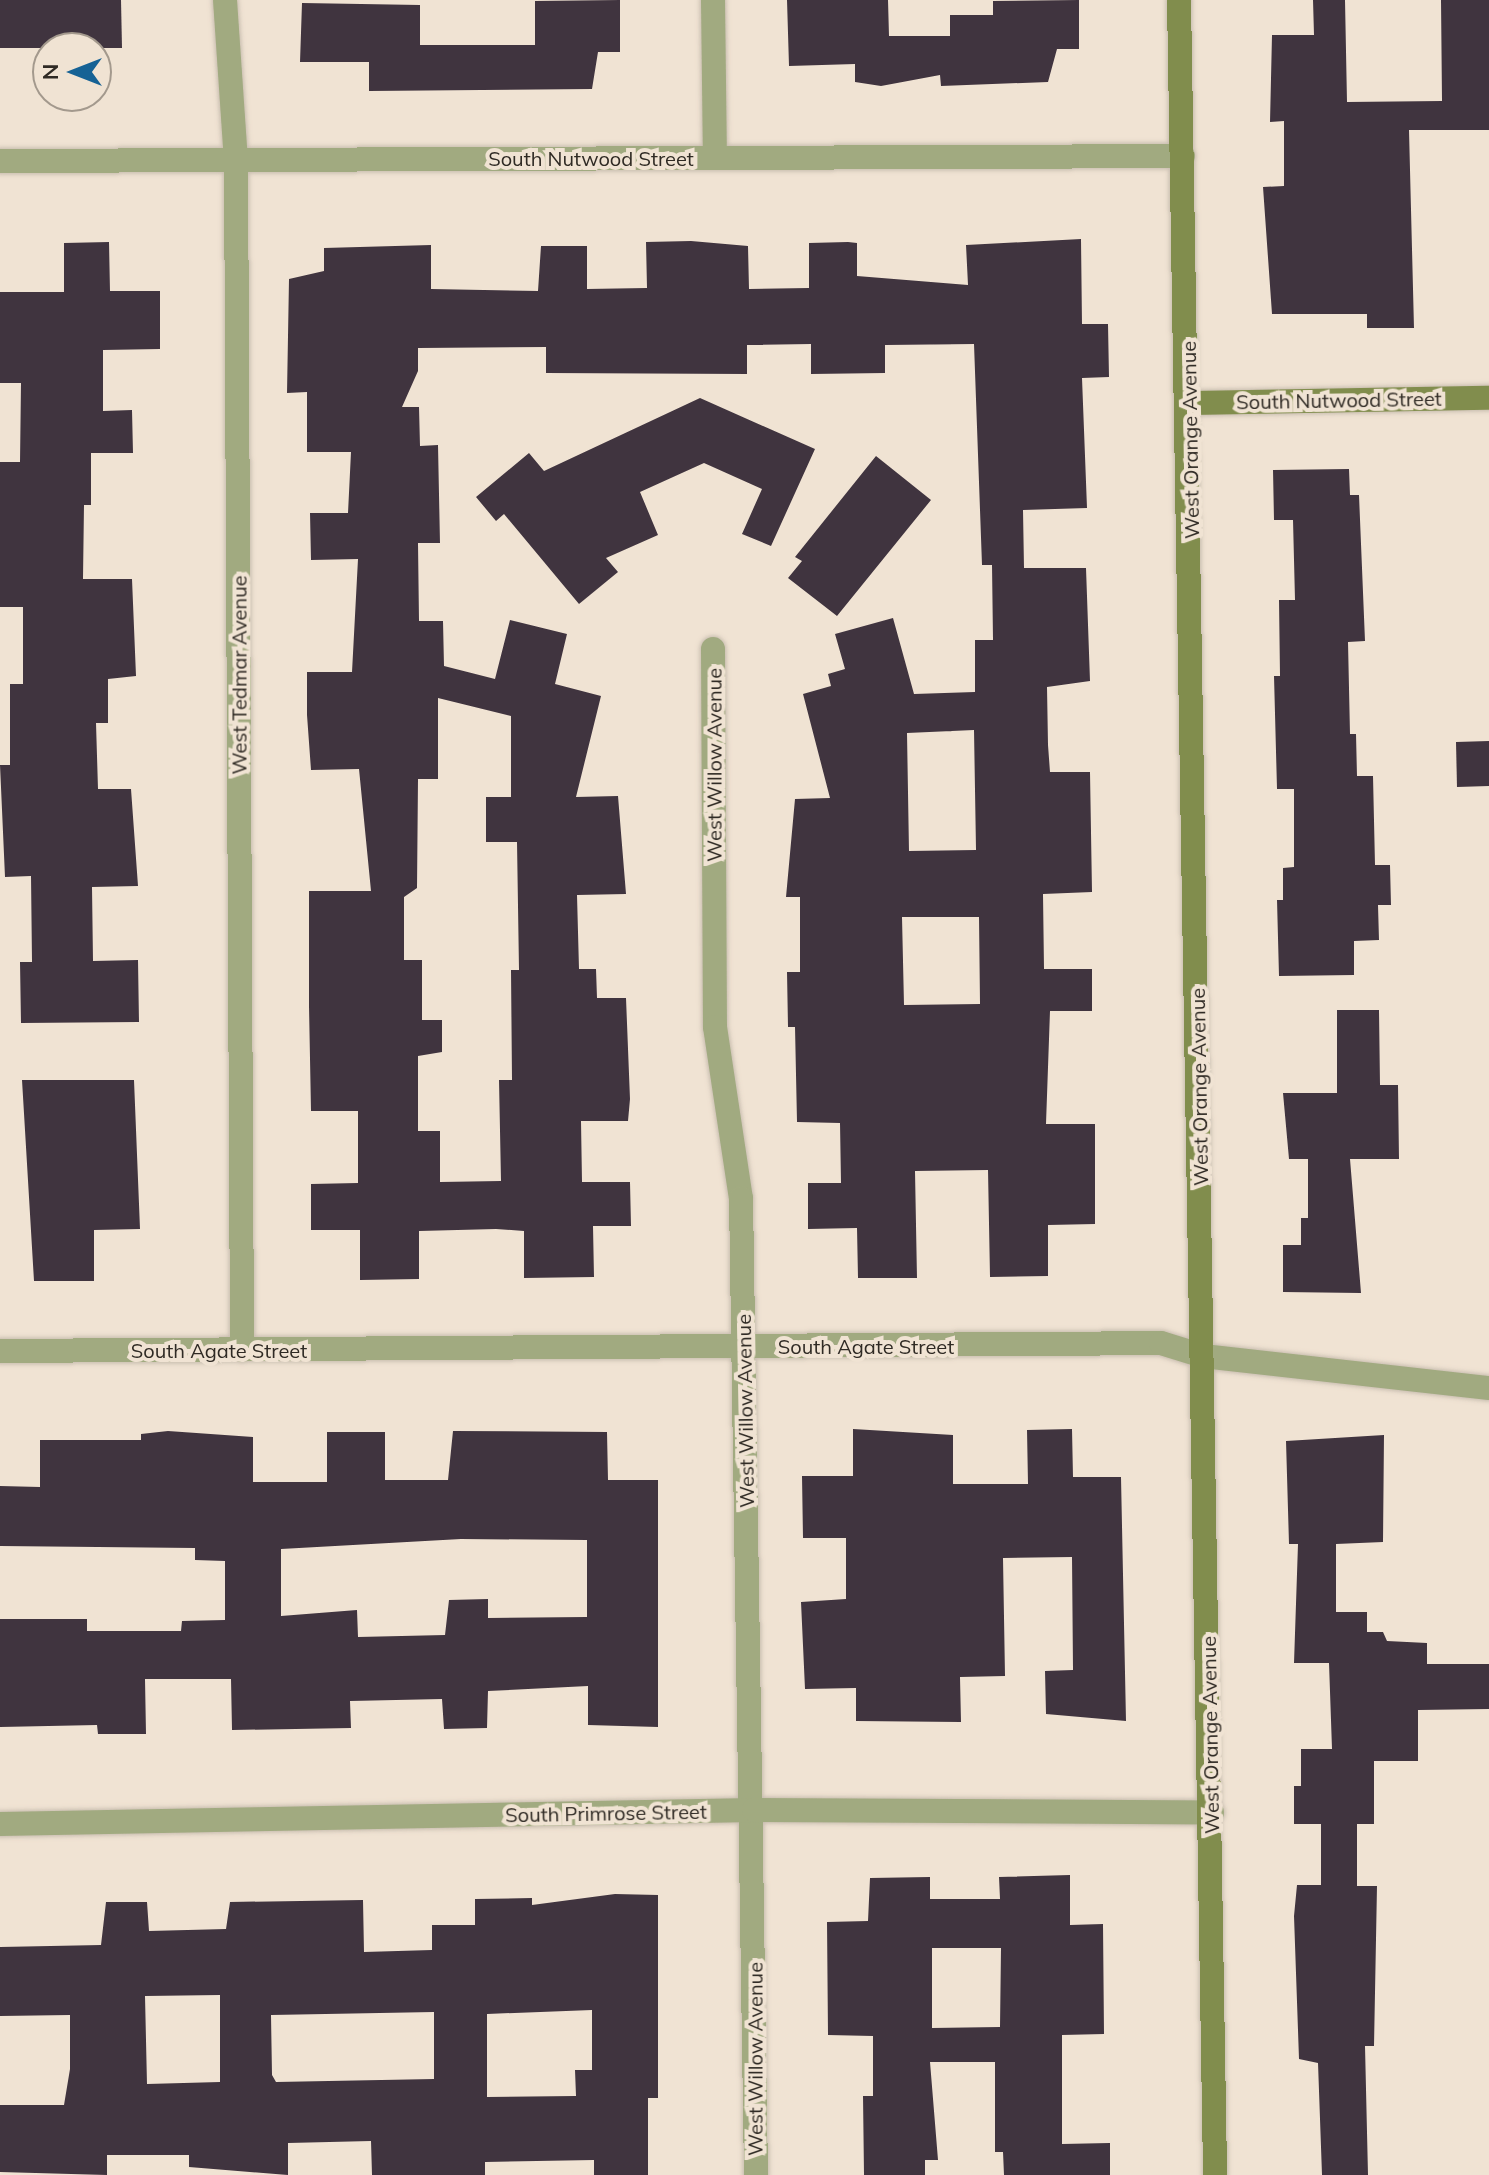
<!DOCTYPE html>
<style>
body{margin:0}
#map{position:relative;width:1489px;height:2175px;overflow:hidden;background:#f0e3d3;font-family:Mulish,sans-serif}
div>[style]{position:absolute}
.building>*{inset:0;background:#40343f}
.roads{filter:drop-shadow(0 0 2px #c9beb0) drop-shadow(0 0 2px #c9beb0)}
.street>*{height:24px;margin:-12px;padding:0 12px;transform-origin:12px;border-radius:12px;background:#a1aa80}
.secondary>*{height:24px;margin:-12px;padding:0 12px;transform-origin:12px;border-radius:12px;background:#818d4d}
span{translate:-50% -50%;white-space:nowrap;text-align:center;line-height:1.15;-webkit-text-stroke:8px #f0e3d3;paint-order:stroke}
.street-label{font-size:20px;color:#2f2a24}
.north{position:absolute;left:32px;top:32px;width:80px;height:80px;box-sizing:border-box;background:#f0e3d3;border:2px solid #a3998d;border-radius:50%;rotate:270deg;font-size:22px;font-weight:700;line-height:32px;text-align:center;color:#2f2a24}
.north::after{content:'';display:block;margin:auto;width:28px;height:36px;background:#166295;clip-path:polygon(50% 0,100% 100%,50% 72%,0 100%)}
</style>
<div id="map">
<div class="building">
<div style="clip-path:polygon(0 0,121px 0,122px 48px,0 48px)"></div>
<div style="clip-path:polygon(620px 0,620px 52px,598px 52px,592px 89px,369px 91px,369px 62px,300px 62px,302px 3px,420px 5px,420px 45px,535px 45px,535px 1px)"></div>
<div style="clip-path:polygon(787px 0,888px 0,889px 36px,950px 36px,950px 15px,993px 15px,993px 1px,1079px 0,1079px 49px,1057px 49px,1048px 82px,941px 86px,940px 75px,881px 86px,855px 82px,855px 64px,789px 66px)"></div>
<div style="clip-path:polygon(1313px 0,1345px 0,1347px 102px,1442px 101px,1441px 0,1489px 0,1489px 130px,1409px 130px,1414px 328px,1367px 328px,1367px 314px,1272px 314px,1263px 187px,1284px 186px,1284px 121px,1270px 122px,1272px 35px,1314px 35px)"></div>
<div style="clip-path:polygon(evenodd,1081px 239px,1082px 324px,1108px 324px,1109px 377px,1082px 378px,1087px 508px,1023px 510px,1024px 568px,1086px 568px,1090px 681px,1047px 687px,1048px 745px,1050px 772px,1090px 772px,1092px 892px,1043px 894px,1044px 969px,1092px 969px,1092px 1011px,1050px 1011px,1046px 1124px,1095px 1124px,1095px 1224px,1048px 1225px,1048px 1276px,990px 1277px,988px 1170px,915px 1171px,917px 1278px,858px 1278px,857px 1228px,808px 1229px,808px 1183px,841px 1183px,840px 1123px,797px 1122px,795px 1027px,788px 1027px,787px 972px,800px 972px,800px 897px,786px 897px,795px 799px,830px 798px,803px 694px,831px 686px,828px 674px,845px 669px,835px 634px,893px 618px,914px 694px,975px 692px,975px 640px,993px 640px,992px 565px,982px 565px,974px 344px,885px 345px,885px 373px,811px 374px,811px 344px,747px 345px,747px 374px,546px 373px,546px 347px,418px 348px,418px 371px,402px 407px,419px 407px,420px 446px,438px 445px,440px 543px,418px 543px,419px 621px,443px 621px,444px 666px,495px 679px,510px 620px,567px 634px,555px 684px,601px 696px,576px 797px,618px 796px,626px 894px,577px 895px,579px 969px,596px 969px,597px 998px,626px 998px,630px 1099px,628px 1121px,581px 1121px,582px 1182px,630px 1182px,631px 1226px,593px 1226px,594px 1277px,524px 1278px,524px 1231px,496px 1229px,419px 1231px,419px 1279px,360px 1280px,360px 1230px,311px 1230px,311px 1184px,358px 1183px,358px 1111px,311px 1111px,309px 1006px,309px 891px,371px 891px,359px 769px,311px 770px,307px 715px,307px 672px,352px 672px,358px 559px,311px 560px,310px 513px,348px 513px,351px 452px,307px 452px,307px 392px,287px 393px,289px 279px,324px 271px,324px 248px,431px 245px,431px 289px,538px 291px,541px 246px,587px 246px,587px 289px,647px 288px,646px 242px,691px 241px,748px 246px,749px 289px,809px 288px,809px 243px,848px 242px,857px 243px,857px 276px,968px 285px,966px 245px,1081px 239px,438px 698px,511px 716px,511px 797px,486px 797px,486px 842px,517px 842px,519px 970px,511px 970px,512px 1080px,499px 1080px,501px 1181px,440px 1182px,440px 1131px,418px 1131px,418px 1056px,442px 1052px,442px 1020px,422px 1020px,422px 960px,404px 960px,404px 897px,417px 888px,418px 779px,438px 779px,438px 698px,1081px 239px,974px 730px,976px 850px,909px 851px,907px 733px,974px 730px,1081px 239px,902px 917px,979px 917px,980px 1004px,904px 1005px,902px 917px)"></div>
<div style="clip-path:polygon(109px 242px,110px 291px,160px 291px,160px 349px,103px 350px,103px 411px,132px 410px,133px 453px,91px 453px,91px 505px,84px 505px,83px 579px,132px 579px,136px 676px,108px 679px,108px 723px,96px 723px,98px 789px,131px 789px,138px 886px,92px 887px,93px 961px,138px 960px,139px 1022px,21px 1023px,20px 962px,32px 962px,31px 876px,5px 877px,0 765px,10px 765px,10px 684px,23px 684px,23px 607px,0 607px,0 462px,20px 462px,21px 383px,0 383px,0 292px,64px 292px,64px 243px)"></div>
<div style="clip-path:polygon(700px 398px,815px 449px,771px 546px,742px 534px,762px 489px,704px 463px,640px 492px,658px 535px,606px 558px,618px 572px,579px 604px,504px 514px,496px 521px,476px 497px,529px 453px,544px 471px)"></div>
<div style="clip-path:polygon(876px 456px,931px 500px,837px 616px,788px 578px,802px 561px,795px 557px)"></div>
<div style="clip-path:polygon(1349px 469px,1350px 495px,1359px 495px,1365px 641px,1348px 642px,1350px 734px,1356px 734px,1357px 776px,1373px 776px,1375px 865px,1390px 865px,1391px 905px,1378px 905px,1379px 940px,1354px 941px,1354px 975px,1279px 976px,1277px 900px,1283px 900px,1283px 868px,1294px 867px,1294px 789px,1277px 789px,1274px 676px,1280px 676px,1279px 600px,1295px 600px,1293px 520px,1274px 520px,1273px 470px)"></div>
<div style="clip-path:polygon(1489px 741px,1489px 786px,1457px 787px,1456px 742px)"></div>
<div style="clip-path:polygon(1337px 1010px,1379px 1010px,1380px 1085px,1398px 1085px,1399px 1159px,1350px 1159px,1361px 1293px,1283px 1292px,1283px 1245px,1301px 1245px,1301px 1218px,1308px 1218px,1308px 1159px,1289px 1159px,1283px 1093px,1337px 1093px)"></div>
<div style="clip-path:polygon(22px 1080px,134px 1080px,140px 1229px,94px 1230px,94px 1281px,34px 1281px)"></div>
<div style="clip-path:polygon(853px 1429px,953px 1435px,953px 1484px,1028px 1484px,1027px 1430px,1072px 1429px,1073px 1477px,1121px 1477px,1126px 1721px,1046px 1714px,1045px 1671px,1073px 1670px,1072px 1557px,1003px 1558px,1005px 1676px,960px 1677px,961px 1722px,856px 1721px,856px 1688px,805px 1689px,801px 1602px,846px 1599px,846px 1538px,803px 1538px,802px 1476px,853px 1476px)"></div>
<div style="clip-path:polygon(evenodd,168px 1431px,253px 1437px,253px 1482px,327px 1482px,327px 1432px,385px 1432px,385px 1480px,448px 1480px,453px 1431px,607px 1432px,608px 1480px,658px 1480px,658px 1727px,588px 1725px,588px 1686px,488px 1691px,487px 1728px,444px 1729px,442px 1699px,350px 1701px,351px 1728px,232px 1730px,231px 1679px,145px 1679px,146px 1734px,98px 1734px,97px 1725px,0 1727px,0 1619px,87px 1619px,87px 1631px,181px 1631px,182px 1621px,225px 1620px,225px 1561px,195px 1560px,195px 1548px,0 1546px,0 1486px,40px 1487px,40px 1440px,141px 1440px,141px 1434px,168px 1431px,461px 1539px,587px 1540px,587px 1617px,488px 1618px,488px 1599px,449px 1600px,445px 1635px,358px 1637px,357px 1610px,281px 1616px,281px 1549px,461px 1539px)"></div>
<div style="clip-path:polygon(1384px 1435px,1383px 1542px,1336px 1544px,1336px 1612px,1367px 1612px,1367px 1632px,1383px 1632px,1387px 1641px,1427px 1643px,1427px 1664px,1489px 1664px,1489px 1709px,1418px 1710px,1418px 1761px,1374px 1761px,1374px 1824px,1357px 1824px,1357px 1886px,1377px 1886px,1374px 2046px,1365px 2046px,1368px 2175px,1322px 2175px,1318px 2063px,1299px 2059px,1294px 1916px,1297px 1885px,1321px 1885px,1321px 1824px,1294px 1824px,1294px 1786px,1301px 1786px,1301px 1749px,1332px 1749px,1329px 1663px,1294px 1663px,1298px 1544px,1289px 1544px,1286px 1441px)"></div>
<div style="clip-path:polygon(evenodd,1070px 1875px,1070px 1925px,1103px 1924px,1104px 2034px,1062px 2035px,1062px 2144px,1110px 2143px,1110px 2175px,1004px 2175px,1003px 2152px,995px 2152px,995px 2062px,930px 2062px,938px 2160px,925px 2160px,925px 2175px,864px 2175px,863px 2096px,873px 2096px,873px 2036px,828px 2035px,827px 1922px,868px 1921px,870px 1878px,930px 1877px,930px 1899px,1000px 1899px,999px 1877px,1070px 1875px,932px 1948px,1001px 1948px,1000px 2027px,932px 2028px,932px 1948px)"></div>
<div style="clip-path:polygon(evenodd,615px 1894px,658px 1895px,658px 2098px,648px 2098px,648px 2175px,594px 2175px,594px 2160px,485px 2162px,485px 2175px,372px 2175px,371px 2141px,288px 2143px,288px 2175px,189px 2167px,189px 2155px,107px 2155px,107px 2175px,0 2172px,0 2105px,64px 2105px,70px 2069px,70px 2015px,0 2016px,0 1947px,101px 1945px,106px 1902px,147px 1902px,149px 1931px,226px 1929px,230px 1902px,363px 1900px,364px 1952px,432px 1950px,432px 1925px,475px 1925px,475px 1899px,532px 1898px,532px 1905px,615px 1894px,220px 1995px,220px 2082px,147px 2084px,145px 1996px,220px 1995px,615px 1894px,592px 2010px,592px 2070px,575px 2070px,576px 2096px,487px 2097px,487px 2014px,592px 2010px,615px 1894px,434px 2012px,434px 2079px,276px 2082px,272px 2075px,271px 2015px,434px 2012px)"></div>
</div>
<div class="roads">
<div class="street">
<div style="left:225px;top:0;width:160px;rotate:86.1deg"></div>
<div style="left:236px;top:160px;width:1190px;rotate:89.71deg"></div>
<div style="left:713px;top:0;width:157px;rotate:89.3deg"></div>
<div style="left:0;top:161px;width:1183px;rotate:-0.24deg"></div>
<div style="left:713px;top:649px;width:378px;rotate:89.7deg"></div>
<div style="left:715px;top:1027px;width:173px;rotate:81.4deg"></div>
<div style="left:741px;top:1198px;width:977px;rotate:89.12deg"></div>
<div style="left:0;top:1351px;width:1161px;rotate:-0.39deg"></div>
<div style="left:1161px;top:1343px;width:44px;rotate:17.2deg"></div>
<div style="left:1203px;top:1356px;width:288px;rotate:6.4deg"></div>
<div style="left:0;top:1824px;width:754px;rotate:-1.06deg"></div>
<div style="left:754px;top:1810px;width:458px;rotate:0.3deg"></div>
</div>
<div class="secondary">
<div style="left:1179px;top:0;width:2175px;rotate:89.05deg"></div>
<div style="left:1190px;top:403px;width:299px;rotate:-1deg"></div>
</div>
</div>
<div class="street-label">
<span style="left:591px;top:158px">South Nutwood Street</span>
<span style="left:1339px;top:400px;rotate:-1deg">South Nutwood Street</span>
<span style="left:1190px;top:440px;rotate:-91deg">West Orange Avenue</span>
<span style="left:239px;top:675px;rotate:-90deg">West Tedmar Avenue</span>
<span style="left:714px;top:765px;rotate:-90deg">West Willow Avenue</span>
<span style="left:1199px;top:1087px;rotate:-91deg">West Orange Avenue</span>
<span style="left:866px;top:1346px">South Agate Street</span>
<span style="left:219px;top:1350px">South Agate Street</span>
<span style="left:745px;top:1411px;rotate:-91deg">West Willow Avenue</span>
<span style="left:1210px;top:1735px;rotate:-91deg">West Orange Avenue</span>
<span style="left:606px;top:1813px;rotate:-1deg">South Primrose Street</span>
<span style="left:755px;top:2059px;rotate:-90deg">West Willow Avenue</span>
</div>
<div class="north">N</div>
</div>
